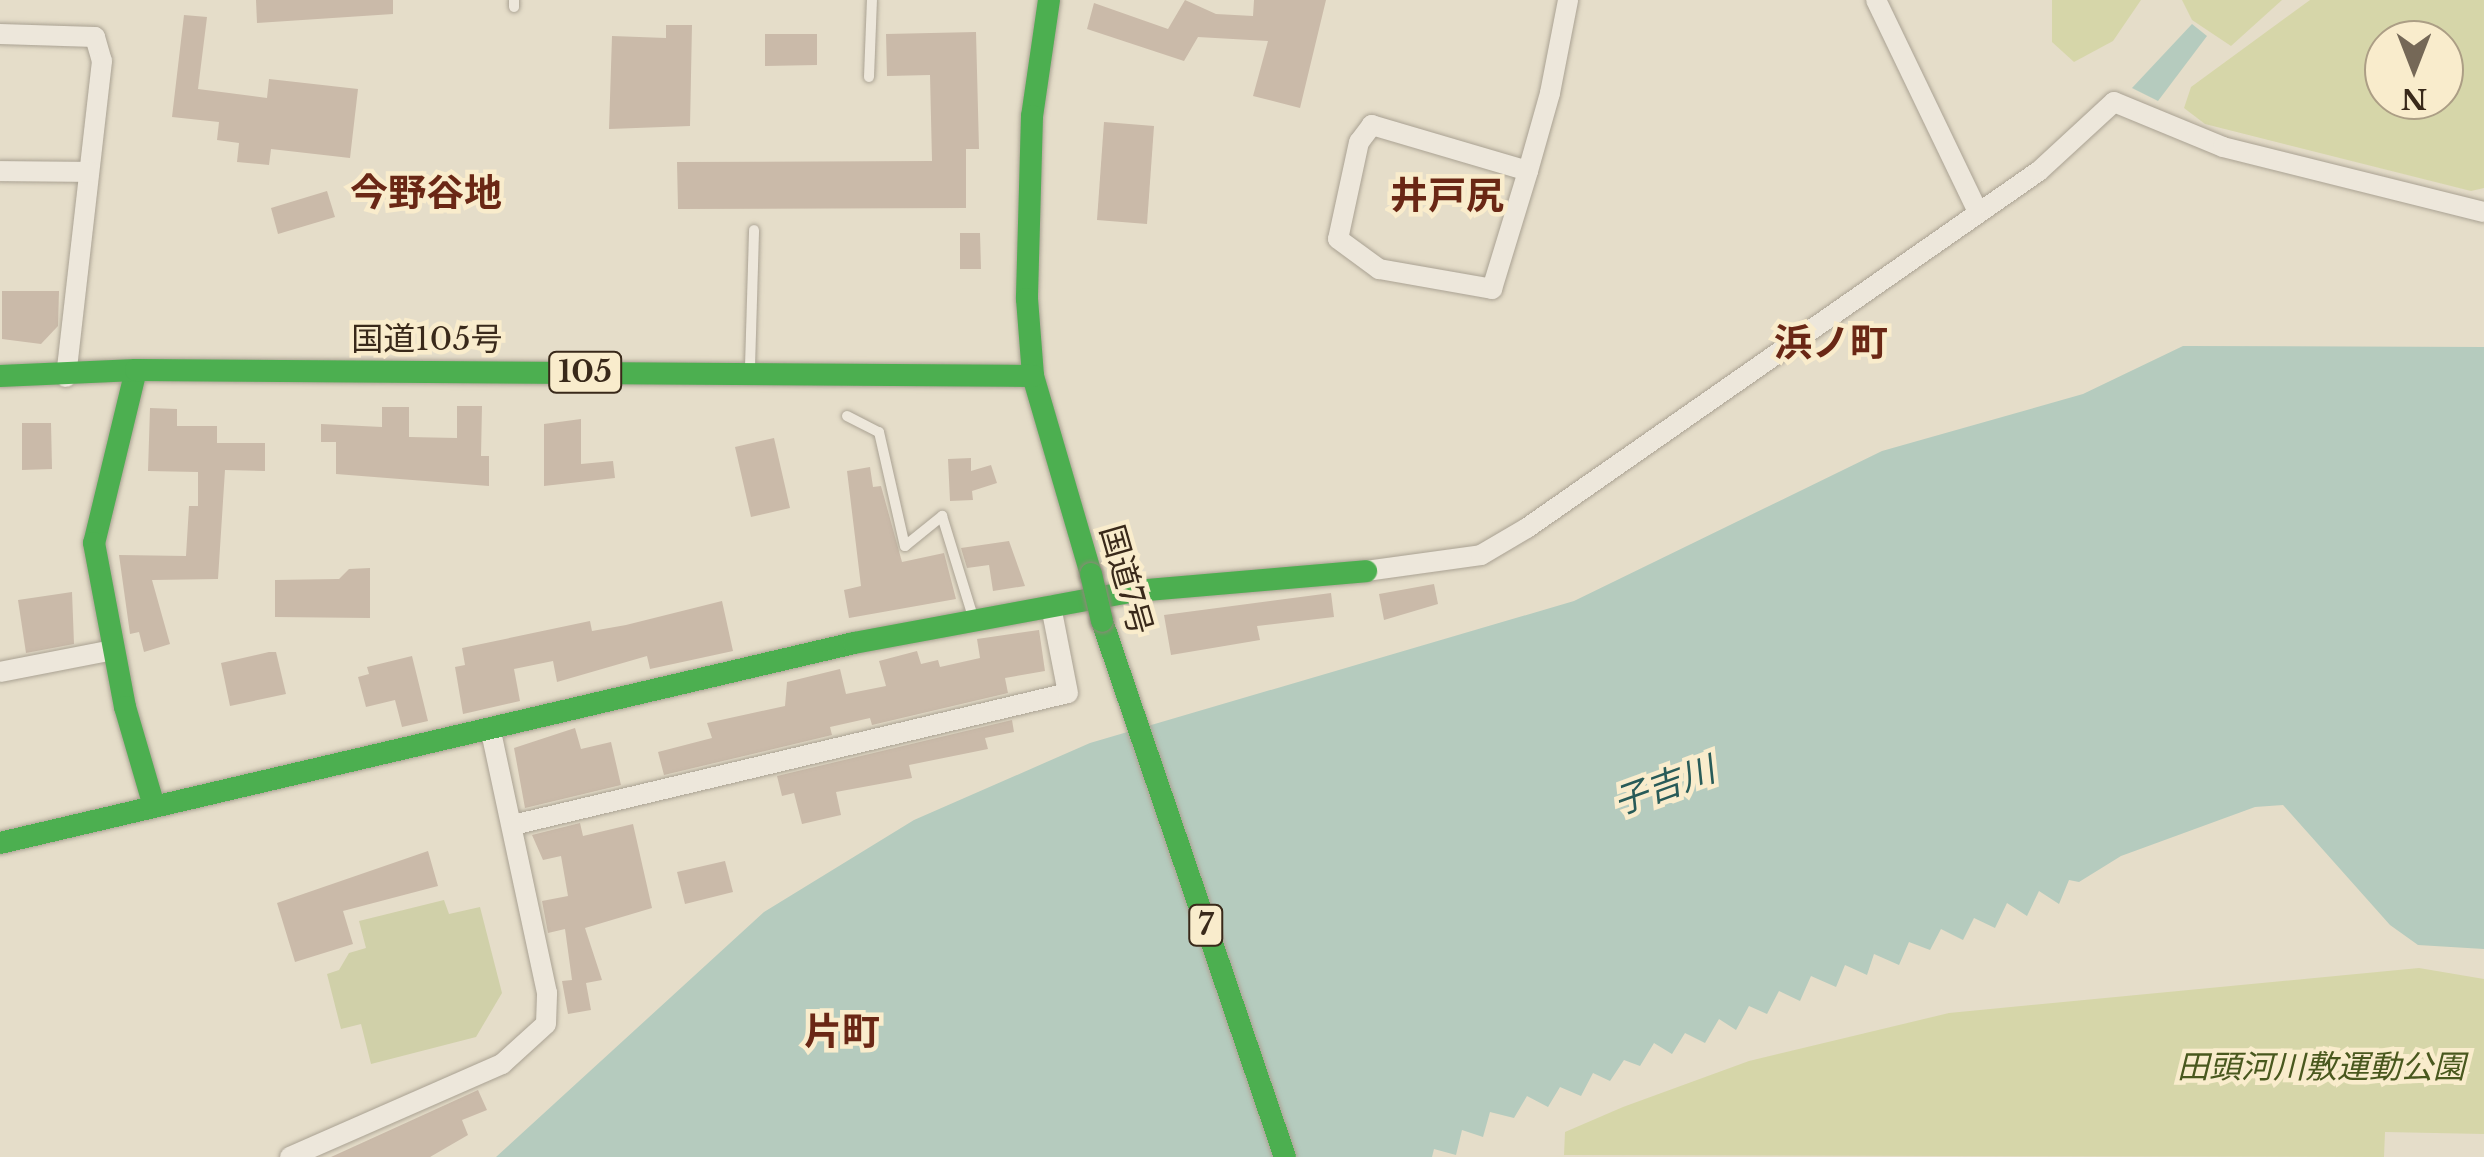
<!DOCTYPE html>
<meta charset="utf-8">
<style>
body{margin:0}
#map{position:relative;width:2484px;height:1157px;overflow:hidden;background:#e5ddc9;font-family:"Libre Baskerville","Noto Sans JP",serif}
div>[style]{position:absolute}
.green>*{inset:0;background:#d6d6a9}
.cemetery>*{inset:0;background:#d0d0a9}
.water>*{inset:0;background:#b5cbbe}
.building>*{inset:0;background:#cabaa9}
.roads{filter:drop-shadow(0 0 2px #aaa293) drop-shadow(0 0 2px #aaa293)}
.lane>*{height:10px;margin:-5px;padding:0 5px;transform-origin:5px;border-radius:5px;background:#ede7db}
.street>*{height:20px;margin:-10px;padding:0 10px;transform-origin:10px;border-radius:10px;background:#ede7db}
.fast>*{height:22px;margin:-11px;padding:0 11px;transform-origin:11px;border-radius:11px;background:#4caf50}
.bridges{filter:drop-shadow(0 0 2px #8f877a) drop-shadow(0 0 2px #8f877a)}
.fast-bridge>*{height:22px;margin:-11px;padding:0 11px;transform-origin:11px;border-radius:11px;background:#4caf50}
span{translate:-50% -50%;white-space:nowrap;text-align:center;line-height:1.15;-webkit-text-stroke:9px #f9eccc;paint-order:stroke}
.shield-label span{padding:2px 8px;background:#f9eccc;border:2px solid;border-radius:8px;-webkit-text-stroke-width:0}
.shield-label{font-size:30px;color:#39291a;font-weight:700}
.street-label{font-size:32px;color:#39291a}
.park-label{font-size:32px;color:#49581e;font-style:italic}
.water-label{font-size:35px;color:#285b58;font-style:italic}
.quarter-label{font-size:38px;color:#6a2715;font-weight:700}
.north{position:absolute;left:2364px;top:20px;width:100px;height:100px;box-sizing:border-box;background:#f9eccc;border:2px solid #ac9e85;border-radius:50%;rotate:180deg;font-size:28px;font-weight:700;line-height:40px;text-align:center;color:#39291a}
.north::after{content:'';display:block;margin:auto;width:35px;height:45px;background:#756857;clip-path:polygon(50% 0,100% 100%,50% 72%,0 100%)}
</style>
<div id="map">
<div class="green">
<div style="clip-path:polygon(2052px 0,2141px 0,2113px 41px,2074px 62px,2052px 42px)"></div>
<div style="clip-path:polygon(2182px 0,2282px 0,2231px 46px,2192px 20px)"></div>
<div style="clip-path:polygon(evenodd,2310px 0,2484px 0,2484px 188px,2471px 191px,2205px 124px,2184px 108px,2191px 87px,2310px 0,2384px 40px,2444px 40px,2444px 100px,2384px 100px,2384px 40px)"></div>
<div style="clip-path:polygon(2419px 968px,2484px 979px,2484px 1134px,2385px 1132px,2384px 1157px,1564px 1155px,1565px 1132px,1623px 1107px,1749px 1061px,1949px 1013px)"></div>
</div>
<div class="cemetery">
<div style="clip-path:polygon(444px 900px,449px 914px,480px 907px,502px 993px,476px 1037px,371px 1064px,361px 1024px,341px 1029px,327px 974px,339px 970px,349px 953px,366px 948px,359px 921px)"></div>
</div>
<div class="water">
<div style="clip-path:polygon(2192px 24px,2207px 36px,2158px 101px,2132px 88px)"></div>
<div style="clip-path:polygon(2183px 346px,2484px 347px,2484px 949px,2418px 945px,2390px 925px,2283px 805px,2255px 807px,2121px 856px,2079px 882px,2069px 880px,2059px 904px,2039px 891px,2027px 916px,2007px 903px,1995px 928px,1974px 918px,1963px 940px,1941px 929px,1930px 950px,1909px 942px,1899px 965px,1874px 954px,1867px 975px,1845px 965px,1836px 987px,1811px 976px,1800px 1001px,1779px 991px,1767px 1014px,1749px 1006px,1736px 1030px,1719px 1019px,1705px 1043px,1685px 1033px,1672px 1054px,1654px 1043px,1640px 1066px,1624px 1060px,1610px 1081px,1593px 1073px,1581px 1096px,1560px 1087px,1548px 1107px,1527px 1096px,1514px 1118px,1490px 1112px,1483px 1137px,1462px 1130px,1456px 1155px,1434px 1149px,1432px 1157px,496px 1157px,764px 912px,914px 820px,1090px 743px,1574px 601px,1882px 451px,2083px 394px)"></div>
</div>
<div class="building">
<div style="clip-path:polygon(256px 0,393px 0,393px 14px,257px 23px)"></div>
<div style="clip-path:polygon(1185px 0,1216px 14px,1253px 16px,1254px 0,1326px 0,1300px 108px,1253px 96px,1268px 41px,1198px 37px,1184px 61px,1087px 29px,1094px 3px,1168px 29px)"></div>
<div style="clip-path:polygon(184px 15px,207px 17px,198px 89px,267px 98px,269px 79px,358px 89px,350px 158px,271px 149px,269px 165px,237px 162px,239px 143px,217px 140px,219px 122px,172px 117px)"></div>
<div style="clip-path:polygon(666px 25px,692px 25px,690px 126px,609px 129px,612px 36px,666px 38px)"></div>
<div style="clip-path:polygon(976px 32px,979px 149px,966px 149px,966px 208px,678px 209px,677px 162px,932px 161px,930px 75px,887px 76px,886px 34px)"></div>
<div style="clip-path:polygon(765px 34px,817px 34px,817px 65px,765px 66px)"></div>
<div style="clip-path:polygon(1104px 122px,1154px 126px,1147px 224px,1097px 220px)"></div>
<div style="clip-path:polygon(327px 191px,335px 217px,278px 234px,271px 208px)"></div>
<div style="clip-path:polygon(960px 233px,980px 233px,981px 269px,960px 269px)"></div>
<div style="clip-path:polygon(2px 291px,59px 291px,58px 326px,41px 344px,2px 339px)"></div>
<div style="clip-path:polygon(457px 406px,482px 406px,481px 456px,489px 456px,489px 486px,336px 474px,336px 442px,321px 442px,321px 424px,382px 427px,382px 407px,409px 407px,409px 437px,457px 438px)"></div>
<div style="clip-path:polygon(150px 408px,177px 409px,177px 426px,217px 426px,217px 443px,265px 443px,265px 471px,225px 470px,218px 579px,152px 580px,170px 644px,144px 652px,139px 632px,130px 634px,119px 555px,186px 556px,189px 506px,198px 506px,198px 472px,148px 471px)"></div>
<div style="clip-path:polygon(581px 419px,581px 464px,613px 461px,615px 478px,544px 486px,544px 424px)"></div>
<div style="clip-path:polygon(22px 423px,51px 423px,52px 469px,22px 470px)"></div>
<div style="clip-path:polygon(774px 438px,790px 508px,751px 517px,735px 447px)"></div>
<div style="clip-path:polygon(971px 458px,971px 471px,991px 465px,997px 483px,972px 491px,973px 500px,950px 501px,948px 459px)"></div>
<div style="clip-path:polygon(870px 467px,873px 487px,881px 486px,902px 562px,944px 553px,956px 599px,849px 618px,844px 590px,861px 586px,847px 471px)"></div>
<div style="clip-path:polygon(1009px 541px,1025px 586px,993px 591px,989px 565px,967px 568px,961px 548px)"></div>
<div style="clip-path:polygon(370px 568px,370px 618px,275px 617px,275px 580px,339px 579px,349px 569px)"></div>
<div style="clip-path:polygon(1434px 584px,1438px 604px,1384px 620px,1379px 594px)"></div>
<div style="clip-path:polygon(72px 592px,74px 644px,26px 653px,18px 600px)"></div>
<div style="clip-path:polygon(1331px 593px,1334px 617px,1257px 626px,1260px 640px,1171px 655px,1164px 615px)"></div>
<div style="clip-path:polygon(722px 601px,733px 651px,650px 669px,647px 656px,557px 682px,553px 661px,514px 669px,520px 701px,463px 714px,455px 667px,465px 665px,462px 648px,590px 621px,592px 631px,626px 625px)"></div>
<div style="clip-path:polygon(1039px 630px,1045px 671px,1005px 678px,1008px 693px,872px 725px,870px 718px,830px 727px,832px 735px,664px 775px,658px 752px,712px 738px,707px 723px,785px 706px,787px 682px,840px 669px,846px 694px,886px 686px,879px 661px,917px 651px,921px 664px,938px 660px,940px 667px,980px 658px,977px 639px)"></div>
<div style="clip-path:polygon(269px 652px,276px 652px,286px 694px,230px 706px,221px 663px)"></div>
<div style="clip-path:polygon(412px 656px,428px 721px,402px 727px,395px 700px,366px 707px,358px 677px,369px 674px,367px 667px)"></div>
<div style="clip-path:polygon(1012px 720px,1014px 732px,985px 738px,988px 749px,909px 765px,912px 778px,836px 792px,841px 815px,802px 824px,794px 793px,782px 796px,777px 776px)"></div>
<div style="clip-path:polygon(575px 728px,581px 749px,611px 742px,621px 785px,525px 808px,514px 748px)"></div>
<div style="clip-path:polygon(580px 823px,583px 836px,633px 824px,652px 908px,585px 928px,602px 980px,586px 983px,591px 1010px,568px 1014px,562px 981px,572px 980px,565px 929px,548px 933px,542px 901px,568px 896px,561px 856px,543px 860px,532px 835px)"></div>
<div style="clip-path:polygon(428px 851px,438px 886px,343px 911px,353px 944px,295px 962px,277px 903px)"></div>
<div style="clip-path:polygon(725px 861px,733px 892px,685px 904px,677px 872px)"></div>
<div style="clip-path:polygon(478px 1090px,487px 1110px,462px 1120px,468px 1135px,430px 1157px,331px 1157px)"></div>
</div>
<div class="roads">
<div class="lane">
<div style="left:514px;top:0;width:7px;rotate:90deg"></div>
<div style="left:869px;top:77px;width:77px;rotate:-87.8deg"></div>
<div style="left:750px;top:367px;width:137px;rotate:-88.3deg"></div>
<div style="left:847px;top:416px;width:36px;rotate:27deg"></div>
<div style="left:879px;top:432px;width:117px;rotate:77.2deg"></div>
<div style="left:905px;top:546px;width:48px;rotate:-39deg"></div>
<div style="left:942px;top:516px;width:109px;rotate:72.9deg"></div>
</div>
<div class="street">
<div style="left:1876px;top:0;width:233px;rotate:64.3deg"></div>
<div style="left:0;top:34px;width:95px;rotate:1.8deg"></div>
<div style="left:95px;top:37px;width:25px;rotate:74deg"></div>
<div style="left:102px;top:61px;width:318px;rotate:96.5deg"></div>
<div style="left:0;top:171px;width:89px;rotate:0.6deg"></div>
<div style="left:1528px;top:171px;width:163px;rotate:-163.6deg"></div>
<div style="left:1372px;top:125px;width:21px;rotate:127deg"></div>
<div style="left:1359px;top:142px;width:99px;rotate:102.2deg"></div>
<div style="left:1338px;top:239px;width:51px;rotate:36.2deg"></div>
<div style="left:1379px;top:269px;width:115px;rotate:10deg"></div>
<div style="left:1492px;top:289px;width:123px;rotate:-73deg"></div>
<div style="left:1528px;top:171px;width:81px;rotate:-74.2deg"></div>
<div style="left:1550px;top:93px;width:95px;rotate:-79deg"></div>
<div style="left:1366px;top:571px;width:116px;rotate:-7.9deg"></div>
<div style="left:1481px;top:555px;width:53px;rotate:-30.4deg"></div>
<div style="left:1527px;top:528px;width:624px;rotate:-34.89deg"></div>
<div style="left:2039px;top:171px;width:102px;rotate:-42.6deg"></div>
<div style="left:2114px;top:102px;width:118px;rotate:22.4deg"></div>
<div style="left:2223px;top:147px;width:269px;rotate:14deg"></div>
<div style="left:0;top:672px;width:115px;rotate:-11deg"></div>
<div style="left:513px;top:825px;width:570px;rotate:-13.38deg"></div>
<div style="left:1068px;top:693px;width:89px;rotate:-101.1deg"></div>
<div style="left:290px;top:1157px;width:232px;rotate:-23.7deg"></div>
<div style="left:502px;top:1064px;width:59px;rotate:-42.3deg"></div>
<div style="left:546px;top:1024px;width:31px;rotate:-88deg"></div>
<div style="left:547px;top:993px;width:271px;rotate:-102.1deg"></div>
</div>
<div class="fast">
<div style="left:1049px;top:0;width:117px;rotate:98.3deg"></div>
<div style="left:1032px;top:116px;width:183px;rotate:91.6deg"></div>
<div style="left:1027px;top:299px;width:77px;rotate:85.5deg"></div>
<div style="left:1033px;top:376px;width:206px;rotate:73.7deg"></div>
<div style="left:136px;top:370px;width:178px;rotate:103.6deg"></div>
<div style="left:94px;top:543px;width:167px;rotate:79.3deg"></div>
<div style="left:125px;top:707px;width:103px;rotate:73.7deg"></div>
<div style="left:0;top:376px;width:136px;rotate:-2.5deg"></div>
<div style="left:136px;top:370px;width:897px;rotate:0.38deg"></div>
<div style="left:1102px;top:621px;width:566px;rotate:71.15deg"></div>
<div style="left:0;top:843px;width:877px;rotate:-13.18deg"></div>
<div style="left:854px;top:643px;width:286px;rotate:-10.5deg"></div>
<div style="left:1135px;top:591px;width:232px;rotate:-4.9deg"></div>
</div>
</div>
<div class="bridges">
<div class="fast-bridge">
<div style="left:1091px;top:574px;width:48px;rotate:76.8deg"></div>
</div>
</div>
<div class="shield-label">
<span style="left:585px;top:372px">105</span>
<span style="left:1206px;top:925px">7</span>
</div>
<div class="street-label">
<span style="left:427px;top:339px">国道105号</span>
<span style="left:1126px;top:580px;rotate:74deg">国道7号</span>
</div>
<div class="park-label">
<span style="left:2321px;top:1067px">田頭河川敷運動公園</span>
</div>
<div class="water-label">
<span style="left:1664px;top:786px;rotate:-20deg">子吉川</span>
</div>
<div class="quarter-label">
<span style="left:426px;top:193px">今野谷地</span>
<span style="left:1447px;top:196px">井戸尻</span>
<span style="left:1831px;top:343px">浜ノ町</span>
<span style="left:842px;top:1032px">片町</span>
</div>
<div class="north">N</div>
</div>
